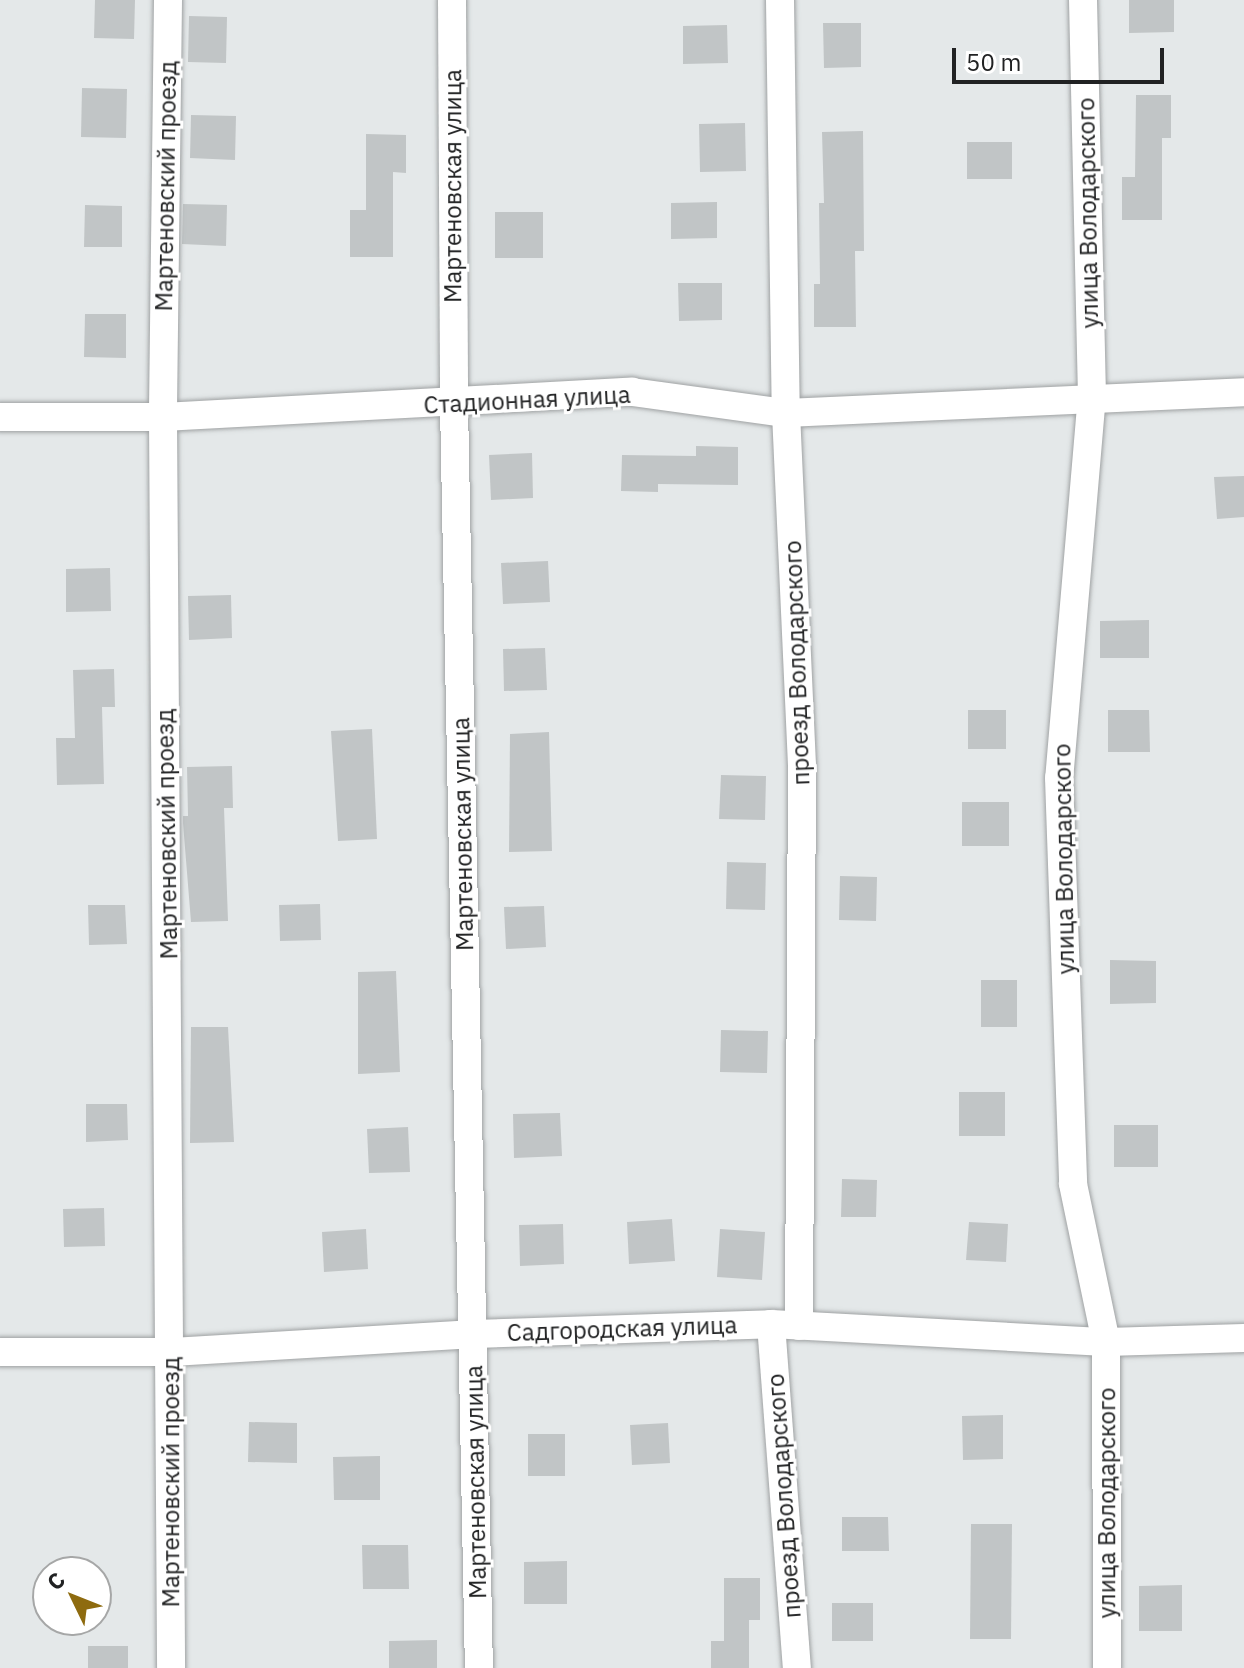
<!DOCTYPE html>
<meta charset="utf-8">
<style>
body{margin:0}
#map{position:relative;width:1244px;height:1668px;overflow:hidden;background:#e4e8e9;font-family:"IBM Plex Sans",sans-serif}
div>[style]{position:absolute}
.building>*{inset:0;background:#c1c5c6}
.roads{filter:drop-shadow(0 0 2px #9fa2a3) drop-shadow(0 0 2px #9fa2a3)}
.minor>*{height:28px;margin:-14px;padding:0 14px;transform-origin:14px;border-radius:14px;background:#fff}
span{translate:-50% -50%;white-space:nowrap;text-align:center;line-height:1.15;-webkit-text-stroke:6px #fff;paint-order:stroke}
.street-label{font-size:24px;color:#212223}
.north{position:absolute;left:32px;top:1556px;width:80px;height:80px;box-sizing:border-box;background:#fff;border:2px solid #a6a7a7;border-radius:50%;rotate:313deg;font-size:22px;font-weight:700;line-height:32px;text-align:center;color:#212223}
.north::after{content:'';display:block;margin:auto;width:28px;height:36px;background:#8e6b0f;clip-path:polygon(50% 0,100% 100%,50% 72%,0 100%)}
.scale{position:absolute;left:952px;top:48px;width:212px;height:36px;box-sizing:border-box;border:4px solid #212223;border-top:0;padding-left:10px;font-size:24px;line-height:28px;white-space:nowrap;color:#212223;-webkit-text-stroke:6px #fff;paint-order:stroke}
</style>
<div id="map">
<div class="building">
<div style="clip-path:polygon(95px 0,135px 0,134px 39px,94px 38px)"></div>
<div style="clip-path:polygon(1129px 0,1174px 0,1174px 32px,1129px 33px)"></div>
<div style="clip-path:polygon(189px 16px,227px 17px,226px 63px,188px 62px)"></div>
<div style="clip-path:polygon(823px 23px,861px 23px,861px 67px,824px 68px)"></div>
<div style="clip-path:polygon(727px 25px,728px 63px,683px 64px,683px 26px)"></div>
<div style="clip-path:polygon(82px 88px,127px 89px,126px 138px,81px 137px)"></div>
<div style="clip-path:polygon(1136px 95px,1171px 95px,1171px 138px,1162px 138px,1162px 220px,1122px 220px,1122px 177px,1135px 177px)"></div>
<div style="clip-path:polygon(191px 115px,236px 116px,235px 160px,190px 158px)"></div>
<div style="clip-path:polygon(745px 123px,746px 171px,700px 172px,699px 124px)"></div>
<div style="clip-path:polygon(863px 131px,864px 251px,855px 251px,856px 327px,814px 327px,814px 284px,820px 284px,819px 203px,824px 203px,822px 132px)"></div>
<div style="clip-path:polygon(366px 134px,406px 135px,406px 173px,393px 172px,393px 257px,350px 257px,350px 210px,366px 210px)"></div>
<div style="clip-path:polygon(967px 142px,1012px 142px,1012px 179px,967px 179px)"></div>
<div style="clip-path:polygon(717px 202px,717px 238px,671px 239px,671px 203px)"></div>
<div style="clip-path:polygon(183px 204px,227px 205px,226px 246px,182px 244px)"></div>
<div style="clip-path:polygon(85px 205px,122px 206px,122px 247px,84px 247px)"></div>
<div style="clip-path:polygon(495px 212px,543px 212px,543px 258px,495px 258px)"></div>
<div style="clip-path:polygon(678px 283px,722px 283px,722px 320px,679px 321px)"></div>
<div style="clip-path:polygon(85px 314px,126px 314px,126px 358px,84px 357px)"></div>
<div style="clip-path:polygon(696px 446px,738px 447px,738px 485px,658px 484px,658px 492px,621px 491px,622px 455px,696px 456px)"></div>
<div style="clip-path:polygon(532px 453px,533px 498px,491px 500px,489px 455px)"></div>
<div style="clip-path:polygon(1244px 476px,1244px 517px,1217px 519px,1214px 477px)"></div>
<div style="clip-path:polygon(548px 561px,550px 602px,503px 604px,501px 563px)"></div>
<div style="clip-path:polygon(110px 568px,111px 611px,66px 612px,66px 569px)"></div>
<div style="clip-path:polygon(231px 595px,232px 638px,189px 640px,188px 596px)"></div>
<div style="clip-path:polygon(1149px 620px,1149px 658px,1100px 658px,1100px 621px)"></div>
<div style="clip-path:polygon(545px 648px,547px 690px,504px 691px,503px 649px)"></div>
<div style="clip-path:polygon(114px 669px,115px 707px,102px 707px,104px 784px,57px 785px,56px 738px,75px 738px,73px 670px)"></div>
<div style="clip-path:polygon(968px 710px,1006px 710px,1006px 749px,968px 749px)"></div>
<div style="clip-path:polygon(1108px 710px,1149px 710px,1150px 752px,1108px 752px)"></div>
<div style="clip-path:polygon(372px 729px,377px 839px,338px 841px,331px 731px)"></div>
<div style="clip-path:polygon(549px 732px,552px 851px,509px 852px,510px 734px)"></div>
<div style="clip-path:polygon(232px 766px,233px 808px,224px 808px,228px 921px,191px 922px,183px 823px,183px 816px,188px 816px,187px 767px)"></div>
<div style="clip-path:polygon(721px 775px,766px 776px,765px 820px,719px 819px)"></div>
<div style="clip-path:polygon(962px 802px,1009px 802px,1009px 846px,962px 846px)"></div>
<div style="clip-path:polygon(727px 862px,766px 863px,765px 910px,726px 909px)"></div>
<div style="clip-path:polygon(840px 876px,877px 877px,876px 921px,839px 920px)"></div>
<div style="clip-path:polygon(320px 904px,321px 940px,280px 941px,279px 905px)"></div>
<div style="clip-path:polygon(88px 905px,125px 905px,127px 944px,89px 945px)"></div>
<div style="clip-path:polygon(544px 906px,546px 947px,506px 949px,504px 907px)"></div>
<div style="clip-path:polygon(1110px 960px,1156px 961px,1156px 1003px,1110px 1004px)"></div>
<div style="clip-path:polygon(396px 971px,400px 1072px,358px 1074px,358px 972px)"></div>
<div style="clip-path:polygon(981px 980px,1017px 980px,1017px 1027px,981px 1027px)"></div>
<div style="clip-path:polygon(191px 1027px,228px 1027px,234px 1142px,190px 1143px)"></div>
<div style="clip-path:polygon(721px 1030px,768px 1031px,767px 1073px,720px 1072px)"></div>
<div style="clip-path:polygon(959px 1092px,1005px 1092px,1005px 1136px,959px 1136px)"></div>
<div style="clip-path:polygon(86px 1104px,127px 1104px,128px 1140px,86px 1142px)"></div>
<div style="clip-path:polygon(560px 1113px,562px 1156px,514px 1158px,513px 1114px)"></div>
<div style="clip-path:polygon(1114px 1125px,1158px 1125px,1158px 1167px,1114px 1167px)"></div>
<div style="clip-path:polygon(408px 1127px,410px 1172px,369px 1173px,367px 1129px)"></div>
<div style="clip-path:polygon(842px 1179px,877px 1180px,876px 1217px,841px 1217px)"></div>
<div style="clip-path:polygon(104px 1208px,105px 1246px,64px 1247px,63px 1209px)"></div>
<div style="clip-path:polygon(672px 1219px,675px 1261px,629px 1264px,627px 1222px)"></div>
<div style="clip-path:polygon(969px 1222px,1008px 1224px,1006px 1262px,966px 1260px)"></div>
<div style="clip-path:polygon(563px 1224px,564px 1264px,520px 1266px,519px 1225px)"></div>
<div style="clip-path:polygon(366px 1229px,368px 1269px,324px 1272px,322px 1232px)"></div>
<div style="clip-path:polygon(720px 1229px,765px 1232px,762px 1280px,717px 1277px)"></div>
<div style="clip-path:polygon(1003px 1415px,1003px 1459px,963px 1460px,962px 1416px)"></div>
<div style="clip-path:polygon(249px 1422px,297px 1423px,297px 1463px,248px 1462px)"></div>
<div style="clip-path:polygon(668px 1423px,670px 1463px,632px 1465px,630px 1425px)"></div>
<div style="clip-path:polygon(528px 1434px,565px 1434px,565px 1476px,528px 1476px)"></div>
<div style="clip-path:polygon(380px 1456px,380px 1500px,334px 1500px,333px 1457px)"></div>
<div style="clip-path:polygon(842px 1517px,888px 1517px,889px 1551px,842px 1551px)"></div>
<div style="clip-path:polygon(971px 1524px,1012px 1524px,1011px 1639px,970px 1639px)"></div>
<div style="clip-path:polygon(362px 1545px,408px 1545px,409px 1589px,363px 1589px)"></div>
<div style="clip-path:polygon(567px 1561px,567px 1604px,524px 1604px,524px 1562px)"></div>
<div style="clip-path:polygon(724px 1578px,760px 1578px,760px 1620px,749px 1620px,749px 1668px,711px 1668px,711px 1641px,724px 1641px)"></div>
<div style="clip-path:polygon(1182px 1585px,1182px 1631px,1139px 1631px,1139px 1586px)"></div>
<div style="clip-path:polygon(832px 1603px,873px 1603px,873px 1641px,832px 1641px)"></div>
<div style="clip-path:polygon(437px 1640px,437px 1668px,389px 1668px,389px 1641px)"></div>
<div style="clip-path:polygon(88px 1646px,128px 1646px,128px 1668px,88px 1668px)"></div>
</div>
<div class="roads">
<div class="minor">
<div style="left:168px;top:0;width:417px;rotate:90.7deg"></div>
<div style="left:163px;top:417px;width:1251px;rotate:89.63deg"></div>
<div style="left:452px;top:0;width:405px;rotate:89.7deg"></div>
<div style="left:454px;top:405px;width:1263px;rotate:88.87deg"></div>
<div style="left:780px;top:0;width:413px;rotate:89.2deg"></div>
<div style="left:786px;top:413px;width:353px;rotate:87.4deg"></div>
<div style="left:802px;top:766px;width:560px;rotate:90.31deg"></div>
<div style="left:1083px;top:0;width:395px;rotate:88.7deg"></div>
<div style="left:1092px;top:395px;width:384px;rotate:94.9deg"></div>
<div style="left:1059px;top:778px;width:406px;rotate:88deg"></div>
<div style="left:1073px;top:1184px;width:161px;rotate:78.2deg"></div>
<div style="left:1106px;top:1342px;width:326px;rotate:89.8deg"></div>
<div style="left:0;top:417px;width:163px"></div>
<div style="left:163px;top:417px;width:470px;rotate:-3.1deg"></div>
<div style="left:632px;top:392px;width:155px;rotate:7.8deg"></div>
<div style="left:786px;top:413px;width:458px;rotate:-2.6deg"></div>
<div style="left:771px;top:1324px;width:345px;rotate:85.7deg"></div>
<div style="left:0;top:1352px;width:172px"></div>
<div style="left:172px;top:1352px;width:303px;rotate:-3.4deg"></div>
<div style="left:474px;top:1334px;width:297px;rotate:-1.9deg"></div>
<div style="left:771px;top:1324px;width:335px;rotate:3.1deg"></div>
<div style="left:1106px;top:1342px;width:138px;rotate:-1.7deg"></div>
</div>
</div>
<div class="street-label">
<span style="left:166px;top:186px;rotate:-89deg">Мартеновский проезд</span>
<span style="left:453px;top:186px;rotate:-90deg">Мартеновская улица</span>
<span style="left:1088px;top:213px;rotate:-91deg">улица Володарского</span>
<span style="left:527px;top:400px;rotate:-3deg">Стадионная улица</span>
<span style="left:797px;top:663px;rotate:-92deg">проезд Володарского</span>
<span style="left:167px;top:834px;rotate:-91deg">Мартеновский проезд</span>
<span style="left:463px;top:834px;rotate:-91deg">Мартеновская улица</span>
<span style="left:1064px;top:859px;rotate:-91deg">улица Володарского</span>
<span style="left:622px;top:1329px;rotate:-2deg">Садгородская улица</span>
<span style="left:171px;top:1482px;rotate:-90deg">Мартеновский проезд</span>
<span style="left:476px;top:1482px;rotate:-91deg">Мартеновская улица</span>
<span style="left:784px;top:1496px;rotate:-94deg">проезд Володарского</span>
<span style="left:1107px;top:1503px;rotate:-90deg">улица Володарского</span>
</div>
<div class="north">С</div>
<div class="scale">50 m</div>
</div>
